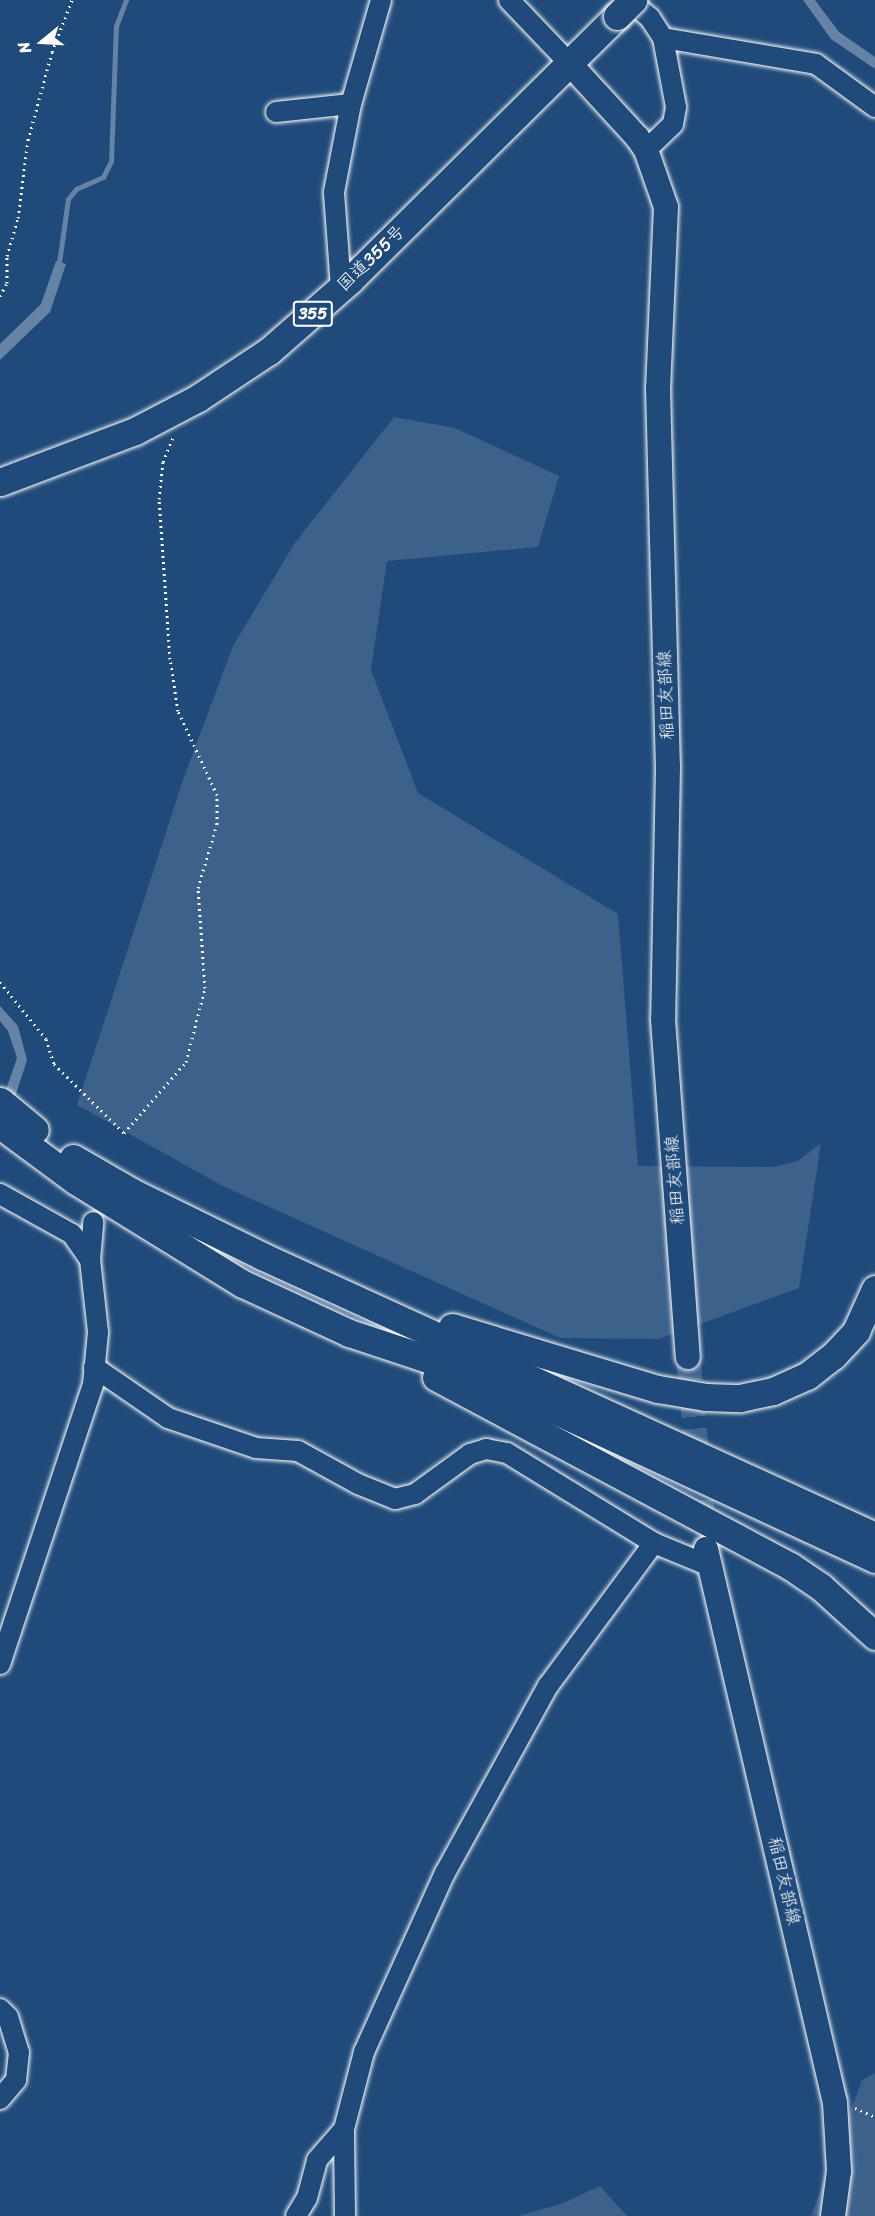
<!DOCTYPE html>
<meta charset="utf-8">
<style>
body{margin:0}
#map{position:relative;width:875px;height:2216px;overflow:hidden;background:#1f4a7a;font-family:Sriracha,"Klee One",sans-serif}
div>[style]{position:absolute}
.green>*{inset:0;background:#3c618b}
.water>*{inset:0;background:#6583a4}
.stream>*{height:5px;margin:-2.5px;padding:0 2.5px;transform-origin:2.5px;border-radius:2.5px;background:#6583a4}
.major-tunnel>*{height:24px;margin-top:-12px;transform-origin:0;background:repeating-linear-gradient(90deg,#41658e 0 24px,transparent 0 36px)}
.path>*{height:3px;margin-top:-1.5px;transform-origin:0;background:repeating-linear-gradient(90deg,#fff 0 1.5px,transparent 0 6px)}
.roads{filter:drop-shadow(0 0 2px #fff) drop-shadow(0 0 2px #fff)}
.minor>*{height:20px;margin:-10px;padding:0 10px;transform-origin:10px;border-radius:10px;background:#1f4a7a}
.major>*{height:24px;margin:-12px;padding:0 12px;transform-origin:12px;border-radius:12px;background:#1f4a7a}
.highway>*{height:27px;margin:-13.5px;padding:0 13.5px;transform-origin:13.5px;border-radius:13.5px;background:#1f4a7a}
.bridges{filter:drop-shadow(0 0 2px #fff) drop-shadow(0 0 2px #fff)}
.highway-bridge>*{height:27px;margin:-13.5px;padding:0 13.5px;transform-origin:13.5px;border-radius:13.5px;background:#1f4a7a}
span{translate:-50% -50%;white-space:nowrap;text-align:center;line-height:1.15;-webkit-text-stroke:6px #1f4a7a;paint-order:stroke}
.shield-label span{padding:2px 4px;background:#1f4a7a;border:2px solid;border-radius:4px;-webkit-text-stroke-width:0}
.shield-label{font-size:16px;color:#fff;font-weight:700}
.street-label{font-size:18px;color:#fff}
.north{position:absolute;left:12px;top:12px;width:60px;height:60px;-webkit-text-stroke:4px #1f4a7a;paint-order:stroke;rotate:252deg;font-size:16px;font-weight:700;line-height:24px;text-align:center;color:#fff}
.north::after{content:'';display:block;margin:auto;width:21px;height:27px;background:#fff;clip-path:polygon(50% 0,100% 100%,50% 72%,0 100%)}
</style>
<div id="map">
<div class="green">
<div style="clip-path:polygon(394px 417px,455px 428px,559px 476px,538px 547px,387px 561px,371px 670px,418px 793px,618px 914px,638px 1166px,773px 1167px,798px 1161px,821px 1143px,799px 1288px,659px 1339px,560px 1338px,223px 1186px,77px 1105px,184px 777px,233px 646px,294px 544px)"></div>
<div style="clip-path:polygon(875px 2073px,875px 2216px,811px 2216px,862px 2080px)"></div>
<div style="clip-path:polygon(600px 2186px,627px 2216px,518px 2216px,561px 2204px)"></div>
</div>
<div class="water">
<div style="clip-path:polygon(803px 0,815px 0,839px 32px,875px 57px,875px 69px,831px 39px)"></div>
<div style="clip-path:polygon(56px 261px,66px 264px,50px 312px,0 360px,0 344px,41px 304px)"></div>
<div style="clip-path:polygon(0 1006px,18px 1026px,27px 1060px,0 1143px,0 1107px,17px 1058px,8px 1031px,0 1021px)"></div>
</div>
<div class="stream">
<div style="left:58px;top:270px;width:72px;rotate:-82deg"></div>
<div style="left:68px;top:199px;width:13px;rotate:-51deg"></div>
<div style="left:76px;top:189px;width:30px;rotate:-24deg"></div>
<div style="left:103px;top:177px;width:18px;rotate:-63deg"></div>
<div style="left:111px;top:161px;width:135px;rotate:-87.9deg"></div>
<div style="left:116px;top:26px;width:28px;rotate:-69deg"></div>
</div>
<div class="major-tunnel">
<div style="left:688px;top:1357px;width:193px;rotate:84.6deg"></div>
</div>
<div class="path">
<div style="left:0;top:296px;width:15px;rotate:-62deg"></div>
<div style="left:7px;top:283px;width:27px;rotate:-90deg"></div>
<div style="left:7px;top:256px;width:40px;rotate:-74deg"></div>
<div style="left:18px;top:218px;width:79px;rotate:-82.7deg"></div>
<div style="left:28px;top:140px;width:91px;rotate:-74.7deg"></div>
<div style="left:52px;top:52px;width:56px;rotate:-69deg"></div>
<div style="left:0;top:982px;width:73px;rotate:51.1deg"></div>
<div style="left:46px;top:1039px;width:26px;rotate:72deg"></div>
<div style="left:54px;top:1064px;width:98px;rotate:44.6deg"></div>
<div style="left:124px;top:1133px;width:94px;rotate:-48.9deg"></div>
<div style="left:186px;top:1062px;width:76px;rotate:-75.6deg"></div>
<div style="left:205px;top:988px;width:100px;rotate:-94deg"></div>
<div style="left:198px;top:888px;width:67px;rotate:-73.5deg"></div>
<div style="left:217px;top:824px;width:29px;rotate:-90deg"></div>
<div style="left:217px;top:795px;width:93px;rotate:-114.9deg"></div>
<div style="left:178px;top:711px;width:53px;rotate:-98.7deg"></div>
<div style="left:170px;top:659px;width:160px;rotate:-93.9deg"></div>
<div style="left:159px;top:499px;width:37px;rotate:-84deg"></div>
<div style="left:163px;top:462px;width:27px;rotate:-68deg"></div>
<div style="left:855px;top:2108px;width:22px;rotate:24deg"></div>
</div>
<div class="roads">
<div class="minor">
<div style="left:509px;top:0;width:88px;rotate:46.4deg"></div>
<div style="left:628px;top:0;width:28px;rotate:39deg"></div>
<div style="left:650px;top:18px;width:24px;rotate:57deg"></div>
<div style="left:663px;top:38px;width:70px;rotate:79.3deg"></div>
<div style="left:676px;top:107px;width:17px;rotate:100deg"></div>
<div style="left:673px;top:124px;width:37px;rotate:136deg"></div>
<div style="left:663px;top:38px;width:155px;rotate:9.6deg"></div>
<div style="left:816px;top:64px;width:73px;rotate:36.1deg"></div>
<div style="left:276px;top:112px;width:75px;rotate:-6.1deg"></div>
<div style="left:351px;top:104px;width:108px;rotate:-73.9deg"></div>
<div style="left:341px;top:288px;width:96px;rotate:-94.2deg"></div>
<div style="left:334px;top:192px;width:90px;rotate:-79.1deg"></div>
<div style="left:0;top:1194px;width:82px;rotate:29.1deg"></div>
<div style="left:72px;top:1234px;width:32px;rotate:55deg"></div>
<div style="left:94px;top:1367px;width:90px;rotate:34.6deg"></div>
<div style="left:168px;top:1418px;width:93px;rotate:18.8deg"></div>
<div style="left:256px;top:1448px;width:42px;rotate:4.1deg"></div>
<div style="left:298px;top:1451px;width:68px;rotate:28.8deg"></div>
<div style="left:358px;top:1484px;width:40px;rotate:22deg"></div>
<div style="left:395px;top:1499px;width:21px;rotate:-14deg"></div>
<div style="left:415px;top:1494px;width:68px;rotate:-36deg"></div>
<div style="left:470px;top:1454px;width:17px;rotate:-17deg"></div>
<div style="left:486px;top:1449px;width:21px;rotate:11deg"></div>
<div style="left:507px;top:1453px;width:172px;rotate:31.5deg"></div>
<div style="left:654px;top:1543px;width:61px;rotate:22.3deg"></div>
<div style="left:0;top:1664px;width:294px;rotate:-71.6deg"></div>
<div style="left:93px;top:1385px;width:53px;rotate:-84.6deg"></div>
<div style="left:98px;top:1332px;width:72px;rotate:-96.3deg"></div>
<div style="left:90px;top:1260px;width:38px;rotate:-85deg"></div>
<div style="left:0;top:2009px;width:11px;rotate:45deg"></div>
<div style="left:8px;top:2017px;width:37px;rotate:73deg"></div>
<div style="left:19px;top:2052px;width:28px;rotate:96deg"></div>
<div style="left:16px;top:2080px;width:25px;rotate:130deg"></div>
<div style="left:296px;top:2216px;width:21px;rotate:-59deg"></div>
<div style="left:307px;top:2198px;width:39px;rotate:-75deg"></div>
<div style="left:317px;top:2160px;width:41px;rotate:-48.9deg"></div>
<div style="left:345px;top:2216px;width:87px;rotate:-90.7deg"></div>
<div style="left:344px;top:2129px;width:80px;rotate:-75.4deg"></div>
<div style="left:364px;top:2052px;width:196px;rotate:-65.7deg"></div>
<div style="left:445px;top:1873px;width:213px;rotate:-61.2deg"></div>
<div style="left:548px;top:1686px;width:178px;rotate:-53.5deg"></div>
</div>
<div class="major">
<div style="left:570px;top:64px;width:99px;rotate:47.5deg"></div>
<div style="left:637px;top:137px;width:16px;rotate:55deg"></div>
<div style="left:646px;top:150px;width:60px;rotate:70.7deg"></div>
<div style="left:666px;top:207px;width:181px;rotate:92.5deg"></div>
<div style="left:658px;top:388px;width:379px;rotate:88.5deg"></div>
<div style="left:668px;top:767px;width:252px;rotate:91.1deg"></div>
<div style="left:663px;top:1019px;width:339px;rotate:85.8deg"></div>
<div style="left:706px;top:1549px;width:569px;rotate:76.89deg"></div>
<div style="left:835px;top:2103px;width:68px;rotate:86.6deg"></div>
<div style="left:839px;top:2171px;width:45px;rotate:97.6deg"></div>
</div>
<div class="highway">
<div style="left:0;top:482px;width:144px;rotate:-20.7deg"></div>
<div style="left:135px;top:431px;width:71px;rotate:-27.6deg"></div>
<div style="left:198px;top:398px;width:85px;rotate:-33.5deg"></div>
<div style="left:269px;top:351px;width:108px;rotate:-41.2deg"></div>
<div style="left:350px;top:280px;width:375px;rotate:-44.7deg"></div>
<div style="left:0;top:1101px;width:45px;rotate:39.6deg"></div>
<div style="left:0;top:1125px;width:94px;rotate:36.4deg"></div>
<div style="left:76px;top:1181px;width:196px;rotate:31.7deg"></div>
<div style="left:243px;top:1284px;width:117px;rotate:24.8deg"></div>
<div style="left:349px;top:1333px;width:143px;rotate:18.3deg"></div>
<div style="left:485px;top:1378px;width:430px;rotate:24.9deg"></div>
<div style="left:73px;top:1158px;width:68px;rotate:30deg"></div>
<div style="left:132px;top:1192px;width:145px;rotate:26.2deg"></div>
<div style="left:262px;top:1256px;width:674px;rotate:24.55deg"></div>
<div style="left:452px;top:1327px;width:215px;rotate:16.8deg"></div>
<div style="left:658px;top:1389px;width:49px;rotate:9.5deg"></div>
<div style="left:706px;top:1397px;width:34px;rotate:2deg"></div>
<div style="left:740px;top:1398px;width:34px;rotate:-12deg"></div>
<div style="left:773px;top:1391px;width:37px;rotate:-24deg"></div>
<div style="left:807px;top:1376px;width:33px;rotate:-38deg"></div>
<div style="left:833px;top:1356px;width:34px;rotate:-47deg"></div>
<div style="left:856px;top:1331px;width:46px;rotate:-65.7deg"></div>
<div style="left:436px;top:1377px;width:401px;rotate:28.1deg"></div>
<div style="left:790px;top:1566px;width:37px;rotate:34deg"></div>
<div style="left:821px;top:1587px;width:73px;rotate:42.2deg"></div>
</div>
</div>
<div class="bridges">
<div class="highway-bridge">
<div style="left:617px;top:16px;width:23px;rotate:-45deg"></div>
</div>
</div>
<div class="shield-label">
<span style="left:313px;top:314px">355</span>
</div>
<div class="street-label">
<span style="left:371px;top:258px;rotate:-44deg">国道355号</span>
<span style="left:666px;top:695px;rotate:-92deg">稲田友部線</span>
<span style="left:675px;top:1180px;rotate:-94deg">稲田友部線</span>
<span style="left:784px;top:1881px;rotate:77deg">稲田友部線</span>
</div>
<div class="north">N</div>
</div>
